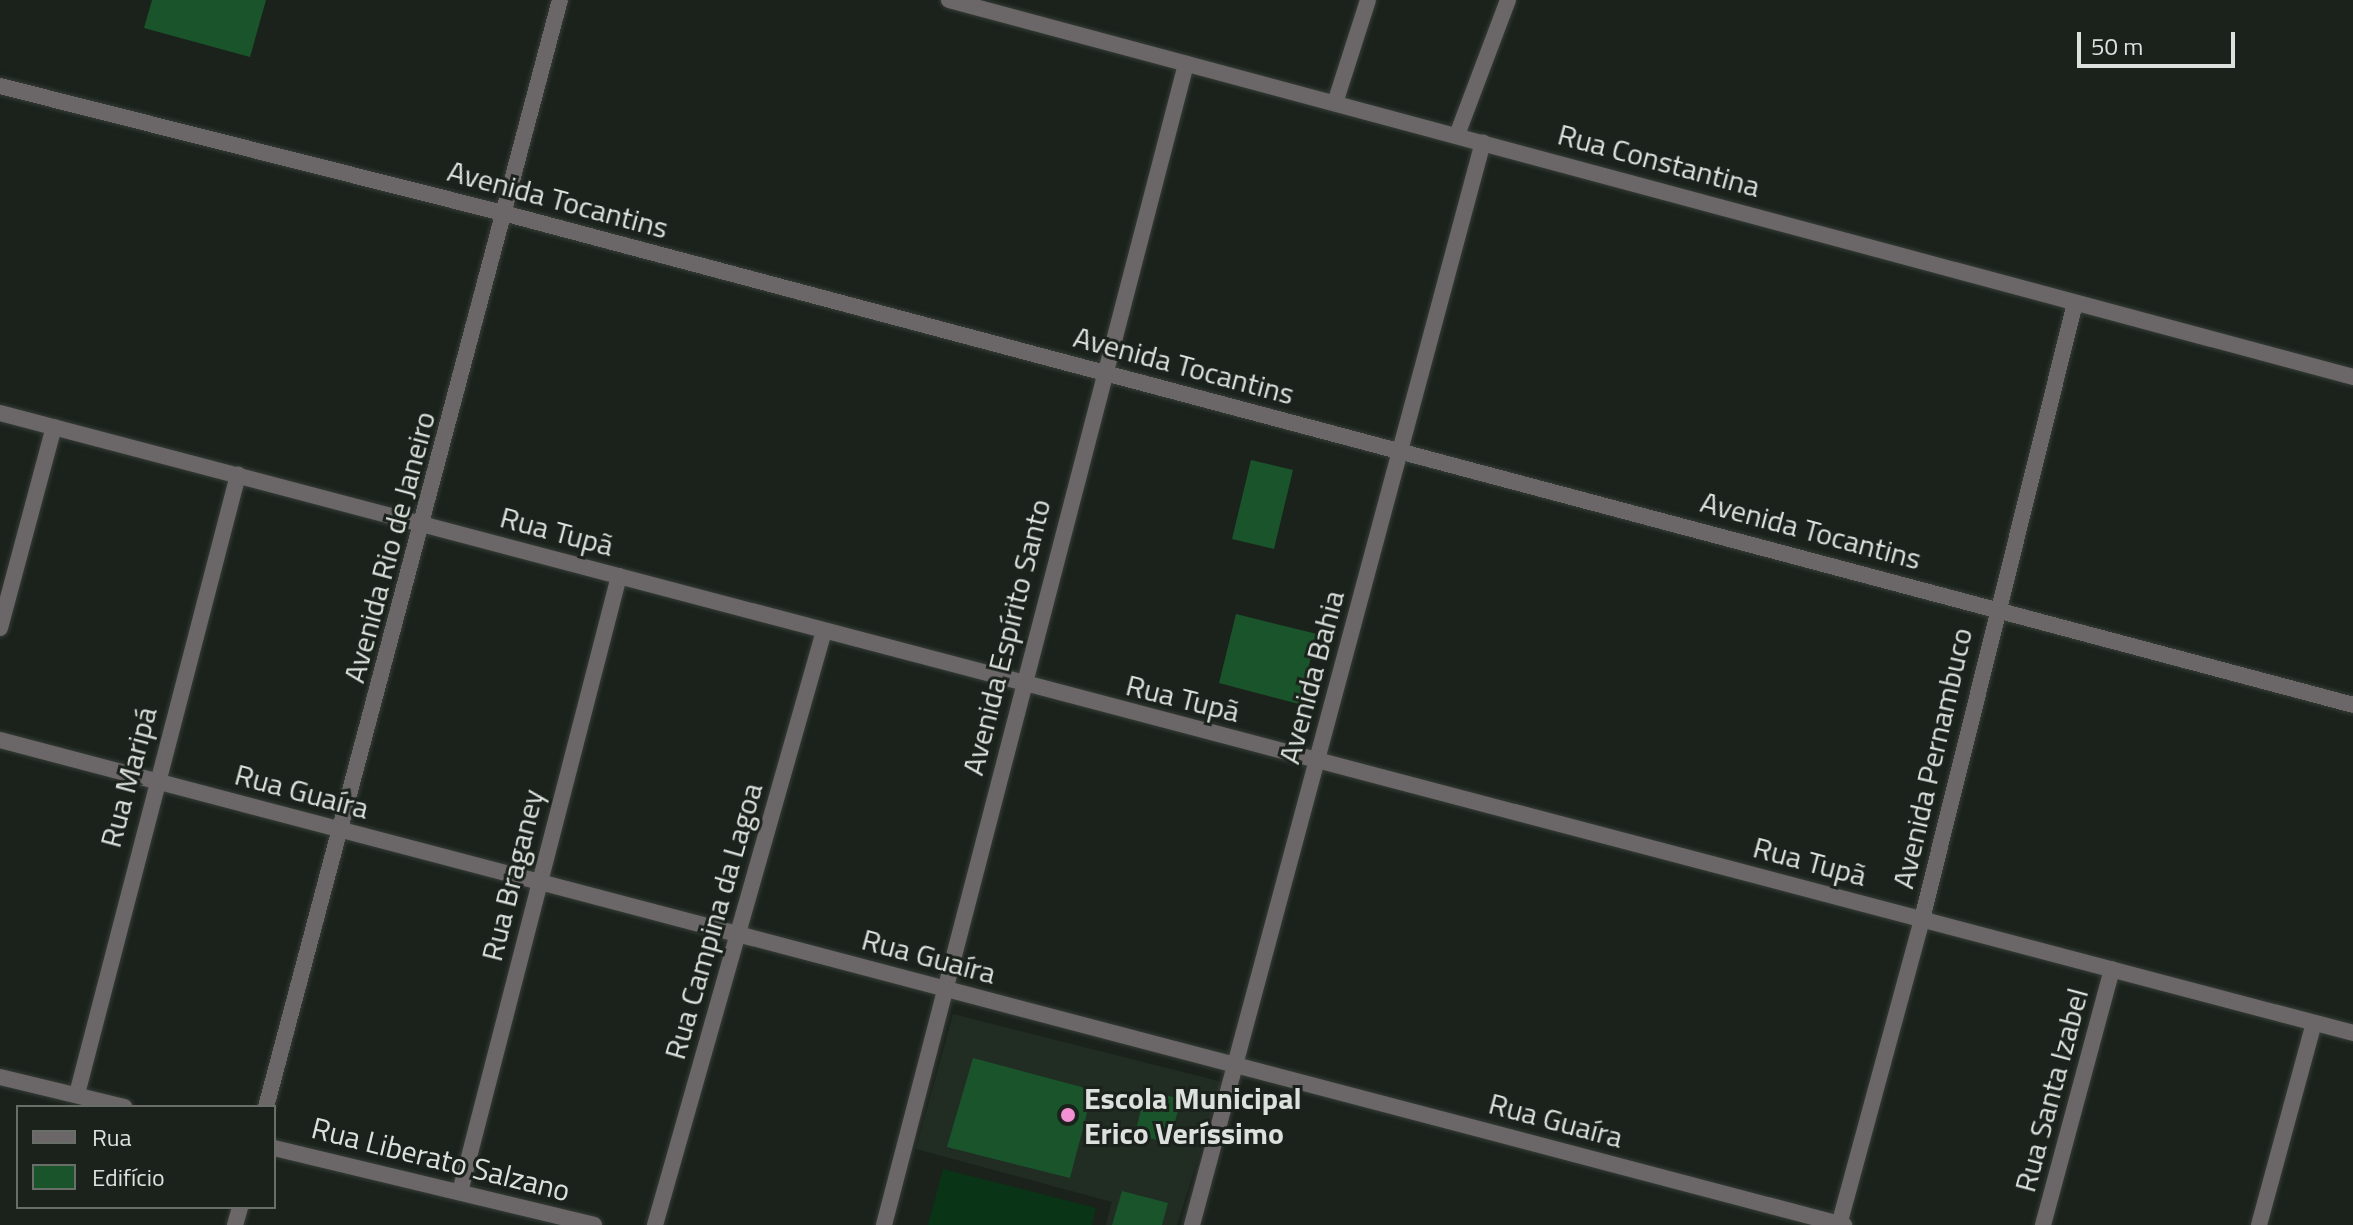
<!DOCTYPE html>
<meta charset="utf-8">
<style>
body{margin:0}
#map{position:relative;width:2353px;height:1225px;overflow:hidden;background:#1b221c;font-family:"Titillium Web",sans-serif}
div>[style]{position:absolute}
.built>*{inset:0;background:#212d23}
.green>*{inset:0;background:#093416}
.building>*{inset:0;background:#1a542b}
.roads{filter:drop-shadow(0 0 2px #363d37) drop-shadow(0 0 2px #363d37)}
.minor>*{height:16px;margin:-8px;padding:0 8px;transform-origin:8px;border-radius:8px;background:#6b6769}
.tertiary>*{height:16px;margin:-8px;padding:0 8px;transform-origin:8px;border-radius:8px;background:#6b6769}
.dots>*{width:22px;height:22px;translate:-50% -50%;box-sizing:border-box;border:4px solid #1b221c;border-radius:50%}
span{translate:-50% -50%;white-space:nowrap;text-align:center;line-height:1.15;-webkit-text-stroke:6px #1b221c;paint-order:stroke}
.street-label{font-size:30px;color:#dde1dd}
.poi-label{font-size:30px;color:#dde1dd;font-weight:700}
.left{translate:0 -50%;text-align:left}
.legend{position:absolute;left:16px;top:1105px;width:260px;height:104px;box-sizing:border-box;background:#1b221c;border:2px solid #696e69;margin:0;padding:10px 14px;list-style:none;font-size:24px;color:#dde1dd}
.legend li{display:flex;align-items:center;gap:16px;height:40px}
.legend b{width:40px;border:2px solid #696e69}
.scale{position:absolute;left:2077px;top:32px;width:158px;height:36px;box-sizing:border-box;border:4px solid #dde1dd;border-top:0;padding-left:10px;font-size:24px;line-height:28px;white-space:nowrap;color:#dde1dd;-webkit-text-stroke:6px #1b221c;paint-order:stroke}
</style>
<div id="map">
<div class="built">
<div style="clip-path:polygon(953px 1014px,1222px 1082px,1177px 1225px,1106px 1225px,1112px 1202px,916px 1149px)"></div>
</div>
<div class="green">
<div style="clip-path:polygon(943px 1169px,1096px 1208px,1092px 1225px,928px 1225px)"></div>
</div>
<div class="building">
<div style="clip-path:polygon(152px 0,266px 0,250px 57px,144px 28px)"></div>
<div style="clip-path:polygon(1251px 460px,1293px 470px,1274px 549px,1232px 539px)"></div>
<div style="clip-path:polygon(1236px 614px,1317px 634px,1299px 704px,1219px 683px)"></div>
<div style="clip-path:polygon(973px 1058px,1093px 1090px,1070px 1178px,947px 1147px)"></div>
<div style="clip-path:polygon(1156px 1093px,1181px 1099px,1172px 1133px,1163px 1131px,1161px 1141px,1135px 1134px,1141px 1109px,1151px 1112px)"></div>
<div style="clip-path:polygon(1122px 1191px,1168px 1203px,1162px 1225px,1112px 1225px)"></div>
</div>
<div class="roads">
<div class="minor">
<div style="left:949px;top:0;width:1454px;rotate:15.03deg"></div>
<div style="left:1335px;top:103px;width:108px;rotate:-72.2deg"></div>
<div style="left:1457px;top:135px;width:144px;rotate:-69.3deg"></div>
<div style="left:0;top:413px;width:2433px;rotate:14.76deg"></div>
<div style="left:0;top:628px;width:208px;rotate:-75deg"></div>
<div style="left:0;top:740px;width:1907px;rotate:14.74deg"></div>
<div style="left:0;top:1077px;width:128px;rotate:13.6deg"></div>
<div style="left:77px;top:1094px;width:640px;rotate:-75.42deg"></div>
<div style="left:274px;top:1148px;width:329px;rotate:13.5deg"></div>
<div style="left:461px;top:1188px;width:632px;rotate:-75.52deg"></div>
<div style="left:655px;top:1225px;width:618px;rotate:-74.12deg"></div>
<div style="left:2043px;top:1225px;width:265px;rotate:-74.9deg"></div>
<div style="left:2259px;top:1225px;width:209px;rotate:-74.8deg"></div>
</div>
<div class="tertiary">
<div style="left:0;top:86px;width:523px;rotate:14.17deg"></div>
<div style="left:507px;top:214px;width:1910px;rotate:14.89deg"></div>
<div style="left:266px;top:1107px;width:1145px;rotate:-75.13deg"></div>
<div style="left:235px;top:1225px;width:19px;rotate:-74deg"></div>
<div style="left:884px;top:1225px;width:1200px;rotate:-75.42deg"></div>
<div style="left:1192px;top:1225px;width:1121px;rotate:-74.96deg"></div>
<div style="left:1839px;top:1225px;width:317px;rotate:-74.8deg"></div>
<div style="left:1922px;top:919px;width:635px;rotate:-76.05deg"></div>
</div>
</div>
<div class="dots">
<div style="left:1068px;top:1115px;background:#f491d4"></div>
</div>
<div class="street-label">
<span style="left:1659px;top:160px;rotate:15deg">Rua Constantina</span>
<span style="left:558px;top:199px;rotate:15deg">Avenida Tocantins</span>
<span style="left:1184px;top:365px;rotate:15deg">Avenida Tocantins</span>
<span style="left:1811px;top:530px;rotate:15deg">Avenida Tocantins</span>
<span style="left:557px;top:531px;rotate:15deg">Rua Tupã</span>
<span style="left:389px;top:547px;rotate:-75deg">Avenida Rio de Janeiro</span>
<span style="left:1006px;top:637px;rotate:-76deg">Avenida Espírito Santo</span>
<span style="left:1311px;top:677px;rotate:-75deg">Avenida Bahia</span>
<span style="left:1183px;top:698px;rotate:14deg">Rua Tupã</span>
<span style="left:1932px;top:758px;rotate:-77deg">Avenida Pernambuco</span>
<span style="left:128px;top:777px;rotate:-75deg">Rua Maripá</span>
<span style="left:302px;top:791px;rotate:15deg">Rua Guaíra</span>
<span style="left:1810px;top:861px;rotate:15deg">Rua Tupã</span>
<span style="left:512px;top:875px;rotate:-76deg">Rua Braganey</span>
<span style="left:713px;top:921px;rotate:-74deg">Rua Campina da Lagoa</span>
<span style="left:929px;top:956px;rotate:15deg">Rua Guaíra</span>
<span style="left:2051px;top:1090px;rotate:-75deg">Rua Santa Izabel</span>
<span style="left:1556px;top:1120px;rotate:15deg">Rua Guaíra</span>
<span style="left:441px;top:1159px;rotate:14deg">Rua Liberato Salzano</span>
</div>
<div class="poi-label">
<span class="left" style="left:1084px;top:1115px">Escola Municipal<br>Erico Veríssimo</span>
</div>
<ul class="legend">
<li><b style="height:10px;background:#6b6769"></b>Rua</li>
<li><b style="height:22px;background:#1a542b"></b>Edifício</li>
</ul>
<div class="scale">50 m</div>
</div>
